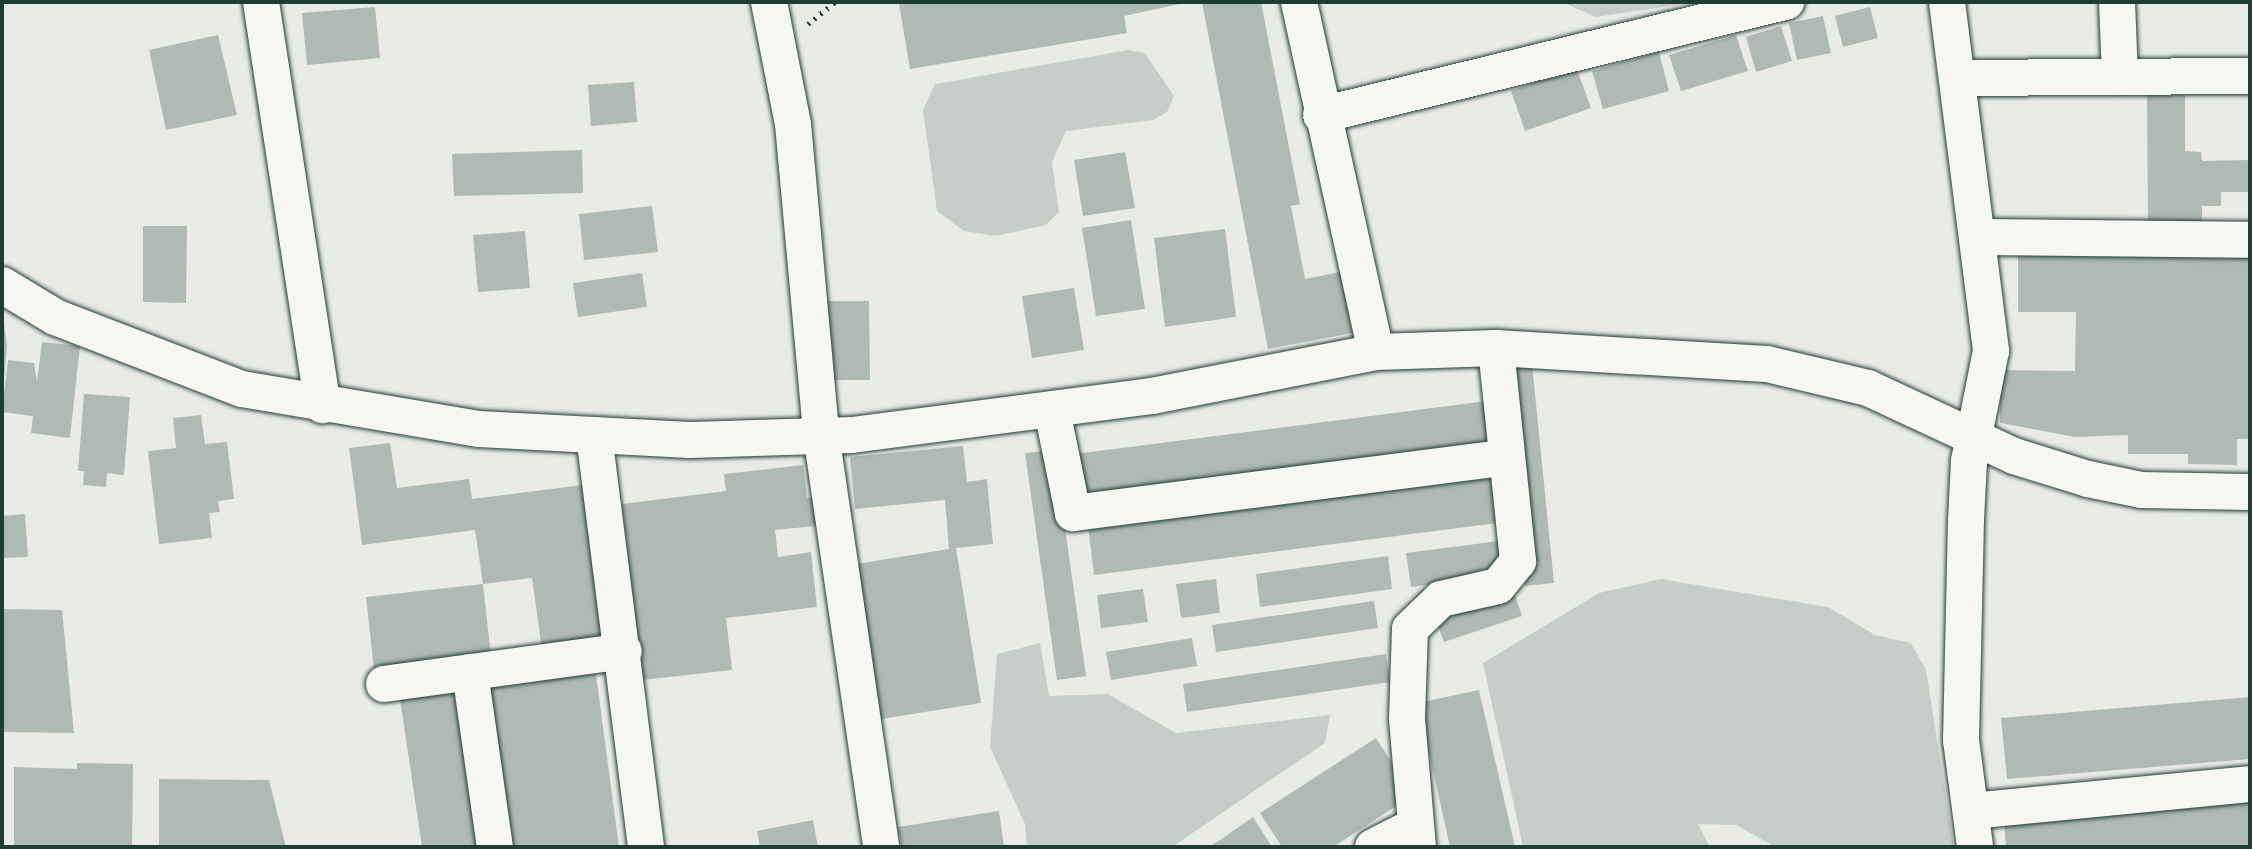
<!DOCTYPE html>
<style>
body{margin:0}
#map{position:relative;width:2252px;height:849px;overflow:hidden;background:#e9ebe7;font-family:"Indie Flower",sans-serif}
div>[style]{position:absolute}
.green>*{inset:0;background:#c7cec9}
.building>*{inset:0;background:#b0bab5}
.path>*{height:5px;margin-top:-2.5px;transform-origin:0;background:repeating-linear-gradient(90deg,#1f3d34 0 2px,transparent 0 8px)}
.roads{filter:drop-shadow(0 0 2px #1f3d34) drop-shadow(0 0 2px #1f3d34)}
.minor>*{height:36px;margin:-18px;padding:0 18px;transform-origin:18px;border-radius:18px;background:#f6f6f2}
span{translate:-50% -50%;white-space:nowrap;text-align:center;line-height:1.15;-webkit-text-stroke:8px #f6f6f2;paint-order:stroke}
.frame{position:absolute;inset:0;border:4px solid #1f3d34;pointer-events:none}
</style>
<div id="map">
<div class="green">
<div style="clip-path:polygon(1562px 2px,1697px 2px,1596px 17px)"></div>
<div style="clip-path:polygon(1128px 50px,1145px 53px,1174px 96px,1167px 112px,1153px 120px,1066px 131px,1052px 162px,1059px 212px,1046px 225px,996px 236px,964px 231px,937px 211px,923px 110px,935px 84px)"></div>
<div style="clip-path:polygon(1661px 579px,1828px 607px,1875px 635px,1911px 643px,1926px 670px,1954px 847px,1775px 847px,1736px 825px,1698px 824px,1710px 847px,1523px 847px,1483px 663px,1599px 593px)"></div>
<div style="clip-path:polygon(1040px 643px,1049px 696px,1108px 694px,1176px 733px,1330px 715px,1325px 743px,1172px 847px,1027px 847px,1025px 824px,990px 747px,997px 654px)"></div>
</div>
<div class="building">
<div style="clip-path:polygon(1189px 2px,1124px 16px,1127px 33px,910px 69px,899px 4px)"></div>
<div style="clip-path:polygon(1202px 2px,1261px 2px,1300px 204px,1291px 206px,1305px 279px,1341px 272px,1352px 333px,1268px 349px)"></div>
<div style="clip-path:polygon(375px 7px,380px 58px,307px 65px,302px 13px)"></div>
<div style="clip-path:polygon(1870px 7px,1878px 38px,1843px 47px,1835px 16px)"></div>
<div style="clip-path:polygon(1823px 16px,1831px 53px,1797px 60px,1789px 23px)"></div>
<div style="clip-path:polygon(1781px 26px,1792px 61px,1756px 72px,1746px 37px)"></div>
<div style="clip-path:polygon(218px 35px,237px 115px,166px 130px,149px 50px)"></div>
<div style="clip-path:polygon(1736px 35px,1748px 71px,1681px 91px,1669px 55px)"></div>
<div style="clip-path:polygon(1659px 52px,1669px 91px,1603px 109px,1592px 71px)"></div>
<div style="clip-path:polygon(1576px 67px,1591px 108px,1525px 131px,1511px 91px)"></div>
<div style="clip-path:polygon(634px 82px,637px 122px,591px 126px,588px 85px)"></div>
<div style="clip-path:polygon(2147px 94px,2185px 95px,2185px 151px,2201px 152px,2202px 161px,2250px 160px,2250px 192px,2221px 192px,2221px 206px,2202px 206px,2202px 222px,2148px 221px)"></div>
<div style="clip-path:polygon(582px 150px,583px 193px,454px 196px,452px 154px)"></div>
<div style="clip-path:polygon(1125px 152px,1135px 208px,1083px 216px,1074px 160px)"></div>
<div style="clip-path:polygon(652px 206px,658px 252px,584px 260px,579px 214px)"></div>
<div style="clip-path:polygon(1131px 220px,1145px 309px,1096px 316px,1082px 228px)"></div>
<div style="clip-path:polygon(143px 226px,187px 226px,186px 303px,143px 302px)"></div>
<div style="clip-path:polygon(1225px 229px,1236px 317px,1165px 327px,1154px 238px)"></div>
<div style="clip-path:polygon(525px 231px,530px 288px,478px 292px,473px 235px)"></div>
<div style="clip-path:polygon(2018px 251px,2250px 253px,2249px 439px,2237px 439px,2237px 465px,2188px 464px,2188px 454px,2128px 454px,2128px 435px,2075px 437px,2000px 423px,2000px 370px,2075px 371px,2076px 312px,2018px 312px)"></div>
<div style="clip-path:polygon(642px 273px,647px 307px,578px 317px,573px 283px)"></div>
<div style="clip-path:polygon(1074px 288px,1084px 350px,1032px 358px,1022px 296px)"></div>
<div style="clip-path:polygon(816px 301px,869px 301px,870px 380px,816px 380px)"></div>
<div style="clip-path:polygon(2px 307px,7px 346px,4px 380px,2px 380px)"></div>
<div style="clip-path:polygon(42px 342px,80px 346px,70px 438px,31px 433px,33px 416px,2px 412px,8px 360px,34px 363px,37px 382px)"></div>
<div style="clip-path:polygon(1532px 364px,1554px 583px,1525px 586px,1502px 366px)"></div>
<div style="clip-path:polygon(84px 394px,130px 397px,124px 475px,107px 473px,106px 487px,83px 485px,84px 471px,78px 471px)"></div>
<div style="clip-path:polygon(1487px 401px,1493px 449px,1082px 502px,1075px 454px)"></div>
<div style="clip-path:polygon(201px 415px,205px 444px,227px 442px,234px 499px,218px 501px,220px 512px,209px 513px,212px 538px,159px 544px,148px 451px,176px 448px,173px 418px)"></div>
<div style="clip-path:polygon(390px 443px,397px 488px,469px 479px,472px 499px,590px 484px,611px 641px,542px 650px,532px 578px,483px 584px,475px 530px,362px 545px,349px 448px)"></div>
<div style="clip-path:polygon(963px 446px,967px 482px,987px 479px,993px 544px,956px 548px,981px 703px,881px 719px,856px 564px,949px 549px,945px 500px,855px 509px,850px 457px)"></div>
<div style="clip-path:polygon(1054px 450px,1086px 676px,1057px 680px,1025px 453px)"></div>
<div style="clip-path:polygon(803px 465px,807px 498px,822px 496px,826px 525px,775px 530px,778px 557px,811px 552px,817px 607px,726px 618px,732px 670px,643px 680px,622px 504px,726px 491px,724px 474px)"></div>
<div style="clip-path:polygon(1499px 473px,1505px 522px,1094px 575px,1088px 526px)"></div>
<div style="clip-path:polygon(25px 514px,28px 557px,2px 558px,2px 516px)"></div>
<div style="clip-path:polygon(1499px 541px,1504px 575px,1411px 587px,1406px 553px)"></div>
<div style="clip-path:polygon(1388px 556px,1392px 589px,1260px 607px,1256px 574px)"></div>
<div style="clip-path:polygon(1216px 579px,1220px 613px,1181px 618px,1176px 584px)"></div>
<div style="clip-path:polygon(483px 584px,491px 656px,374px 669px,366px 597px)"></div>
<div style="clip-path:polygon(1143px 589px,1148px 622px,1101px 628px,1097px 595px)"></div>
<div style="clip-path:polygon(1514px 592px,1522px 616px,1444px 642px,1435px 618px)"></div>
<div style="clip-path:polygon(1374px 601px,1378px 628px,1216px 652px,1212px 625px)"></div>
<div style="clip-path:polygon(3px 609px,62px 610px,74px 733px,4px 732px)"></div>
<div style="clip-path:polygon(1192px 638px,1197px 666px,1111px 680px,1106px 652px)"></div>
<div style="clip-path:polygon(1386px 654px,1390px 682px,1187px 712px,1183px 684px)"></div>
<div style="clip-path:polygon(595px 667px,619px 847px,504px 847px,482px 681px)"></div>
<div style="clip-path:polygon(462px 683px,486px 847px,422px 847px,399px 692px)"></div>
<div style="clip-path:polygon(1479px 690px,1515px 847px,1450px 847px,1418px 703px)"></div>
<div style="clip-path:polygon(2250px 697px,2250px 759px,2007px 779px,2001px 718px)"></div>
<div style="clip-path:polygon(1376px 738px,1398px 772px,1401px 803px,1333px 847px,1282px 847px,1260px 813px)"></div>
<div style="clip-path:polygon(77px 763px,133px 764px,132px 847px,14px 847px,14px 767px,77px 769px)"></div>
<div style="clip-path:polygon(159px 779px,269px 780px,286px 847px,159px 847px)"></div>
<div style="clip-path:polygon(2250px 800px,2250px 847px,2006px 847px,2004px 820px)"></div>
<div style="clip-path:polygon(999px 811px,1004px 847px,902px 847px,898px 827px)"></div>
<div style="clip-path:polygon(1253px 817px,1272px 847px,1209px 847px,1223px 838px)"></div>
<div style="clip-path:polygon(813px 820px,818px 847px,760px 847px,757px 831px)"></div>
</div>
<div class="path">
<div style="left:808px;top:24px;width:35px;rotate:-39deg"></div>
</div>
<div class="roads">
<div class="minor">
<div style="left:261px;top:2px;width:408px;rotate:81.3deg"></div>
<div style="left:769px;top:2px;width:124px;rotate:78.9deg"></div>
<div style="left:793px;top:124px;width:311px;rotate:84.8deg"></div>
<div style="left:821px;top:434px;width:417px;rotate:81.7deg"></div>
<div style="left:1299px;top:2px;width:358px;rotate:77.6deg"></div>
<div style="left:1947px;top:2px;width:352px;rotate:82.8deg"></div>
<div style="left:1991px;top:351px;width:112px;rotate:101.3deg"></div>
<div style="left:1969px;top:461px;width:59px;rotate:92.9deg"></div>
<div style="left:1966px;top:520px;width:220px;rotate:91.3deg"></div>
<div style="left:1961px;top:740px;width:108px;rotate:82.5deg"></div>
<div style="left:2117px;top:2px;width:75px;rotate:87.7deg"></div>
<div style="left:1957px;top:78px;width:293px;rotate:-0.4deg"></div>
<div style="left:1321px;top:115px;width:479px;rotate:-13.7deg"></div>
<div style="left:1979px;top:237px;width:271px;rotate:0.6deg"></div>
<div style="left:2px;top:285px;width:62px;rotate:31.1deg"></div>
<div style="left:55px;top:317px;width:200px;rotate:21.1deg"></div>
<div style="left:242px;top:389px;width:240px;rotate:9.6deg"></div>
<div style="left:479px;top:429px;width:211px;rotate:3deg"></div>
<div style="left:690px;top:440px;width:162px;rotate:-1.8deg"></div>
<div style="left:852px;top:435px;width:303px;rotate:-7.4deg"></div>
<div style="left:1152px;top:396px;width:228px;rotate:-11.1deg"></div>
<div style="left:1376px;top:352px;width:120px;rotate:-1.9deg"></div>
<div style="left:1496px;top:348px;width:271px;rotate:3.4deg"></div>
<div style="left:1767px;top:364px;width:104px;rotate:13.4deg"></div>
<div style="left:1868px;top:388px;width:161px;rotate:25deg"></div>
<div style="left:2014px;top:456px;width:77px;rotate:17.3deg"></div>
<div style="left:2088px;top:479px;width:54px;rotate:11.7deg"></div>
<div style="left:2141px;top:490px;width:109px;rotate:1.1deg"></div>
<div style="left:1052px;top:410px;width:105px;rotate:78.5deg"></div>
<div style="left:1073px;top:513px;width:423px;rotate:-7.3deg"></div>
<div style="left:594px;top:435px;width:415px;rotate:82.8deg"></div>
<div style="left:470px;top:672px;width:177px;rotate:81.9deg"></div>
<div style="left:384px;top:684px;width:242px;rotate:-7.8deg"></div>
<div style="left:1971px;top:811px;width:280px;rotate:-5.5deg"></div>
<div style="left:1373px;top:847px;width:47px;rotate:-26.6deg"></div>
<div style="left:1418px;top:847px;width:128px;rotate:-94.9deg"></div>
<div style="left:1407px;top:719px;width:90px;rotate:-88.1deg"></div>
<div style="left:1410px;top:629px;width:43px;rotate:-44.1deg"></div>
<div style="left:1441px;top:599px;width:58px;rotate:-12.8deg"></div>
<div style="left:1498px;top:586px;width:32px;rotate:-51deg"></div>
<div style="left:1518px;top:561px;width:214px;rotate:-95.9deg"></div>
</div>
</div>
<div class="frame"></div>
</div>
